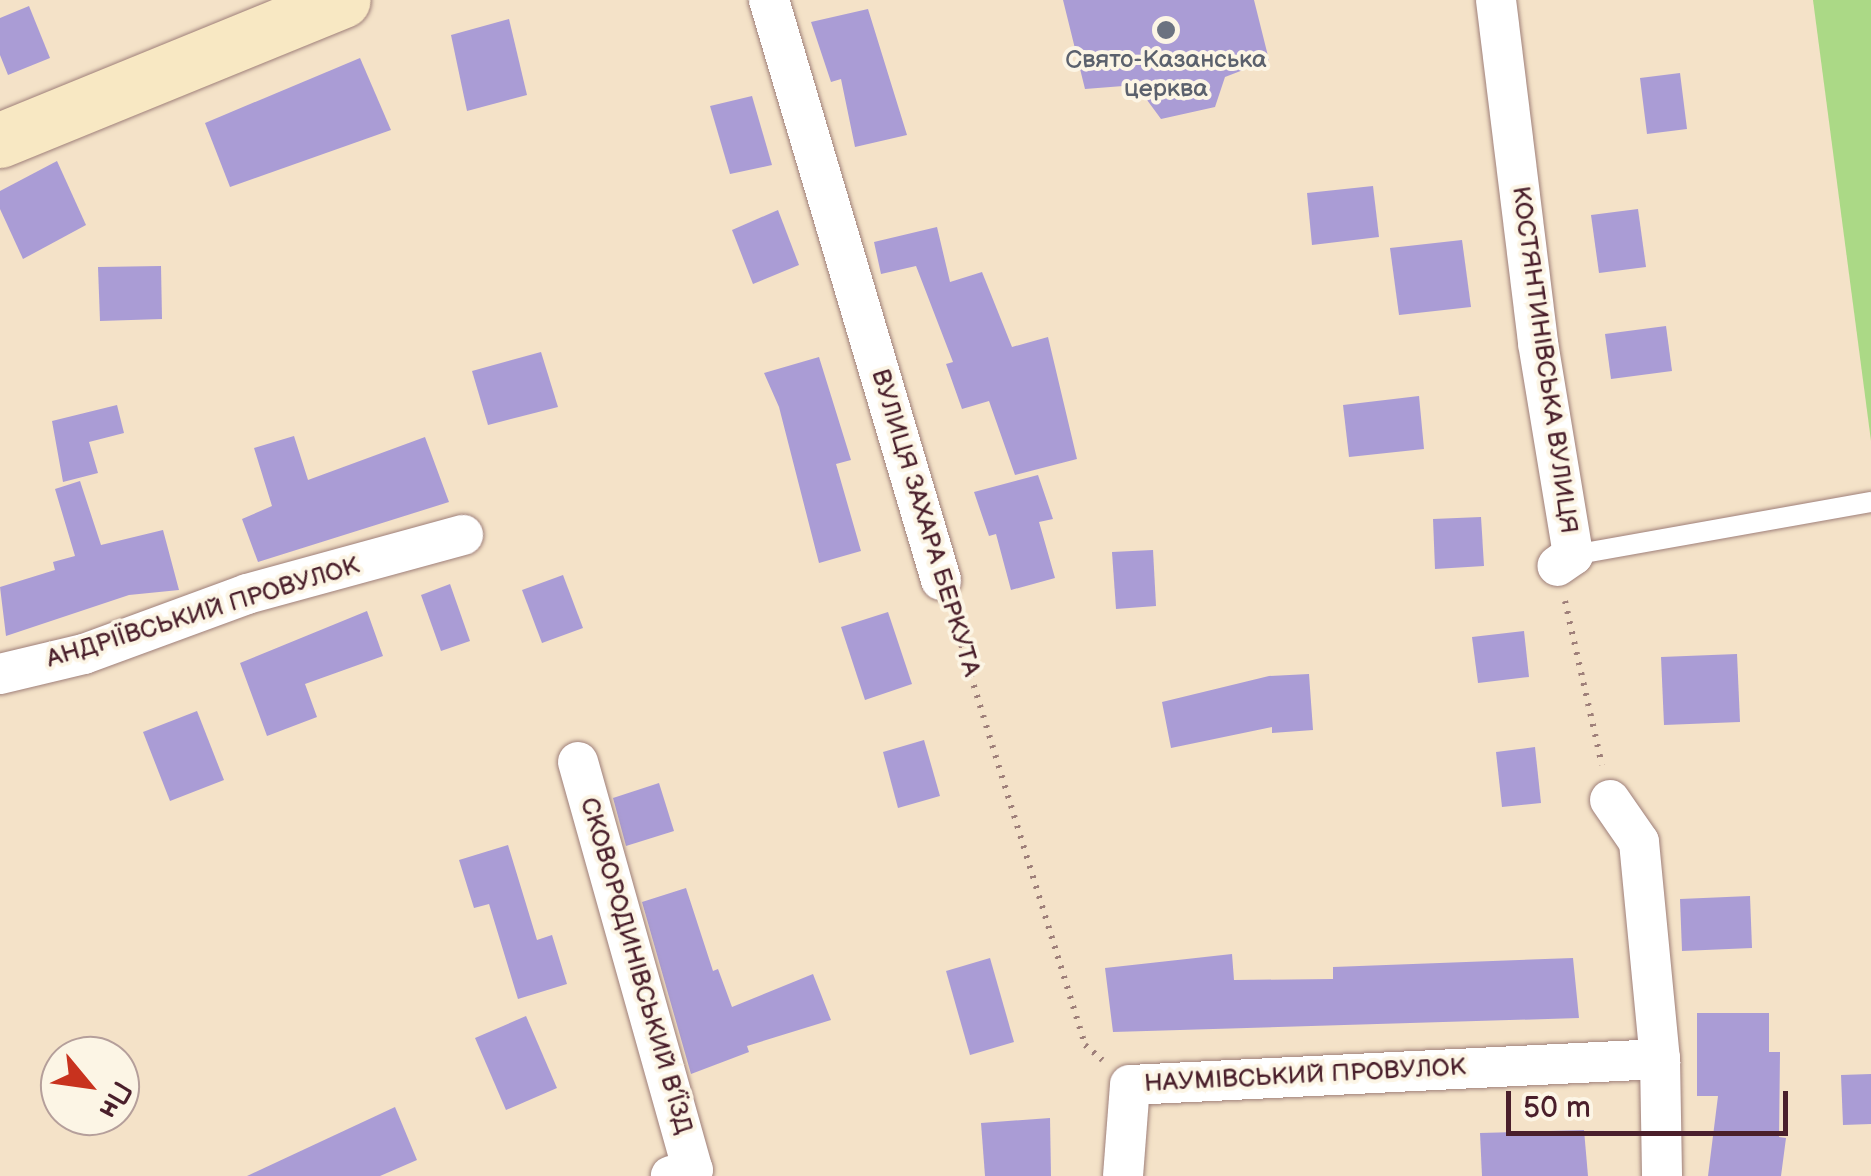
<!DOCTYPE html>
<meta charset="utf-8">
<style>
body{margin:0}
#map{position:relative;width:1871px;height:1176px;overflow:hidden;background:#f4e2c8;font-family:"Balsamiq Sans",sans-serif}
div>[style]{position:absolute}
.green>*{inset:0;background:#abd986}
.building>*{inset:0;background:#aa9cd5}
.path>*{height:6px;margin-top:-3px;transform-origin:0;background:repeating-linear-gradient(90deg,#9f807a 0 2.5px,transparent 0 10.5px)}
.roads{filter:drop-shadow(0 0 2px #9f807a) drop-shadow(0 0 2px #9f807a)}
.lane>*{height:20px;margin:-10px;padding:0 10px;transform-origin:10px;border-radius:10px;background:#fff}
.street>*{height:40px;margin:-20px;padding:0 20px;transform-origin:20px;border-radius:20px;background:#fff}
.secondary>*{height:55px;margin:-27.5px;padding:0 27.5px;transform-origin:27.5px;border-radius:27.5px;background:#f8e8c3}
.dots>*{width:28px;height:28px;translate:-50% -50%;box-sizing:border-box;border:5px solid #fcf5e5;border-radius:50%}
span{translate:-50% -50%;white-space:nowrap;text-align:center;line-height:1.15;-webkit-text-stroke:8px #fcf5e5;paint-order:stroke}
.worship-label{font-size:25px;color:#5b616d}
.street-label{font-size:25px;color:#4a1f2b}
.north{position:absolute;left:40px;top:1036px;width:100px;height:100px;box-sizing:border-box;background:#fcf5e5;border:2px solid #b59f9b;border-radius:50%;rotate:119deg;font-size:28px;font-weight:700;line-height:40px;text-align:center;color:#4a1f2b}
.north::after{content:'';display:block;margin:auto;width:35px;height:45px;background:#c8321e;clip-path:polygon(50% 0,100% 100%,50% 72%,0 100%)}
.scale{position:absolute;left:1506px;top:1091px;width:282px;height:45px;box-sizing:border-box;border:5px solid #4a1f2b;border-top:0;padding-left:12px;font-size:30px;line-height:35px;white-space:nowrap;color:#4a1f2b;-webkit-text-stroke:8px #fcf5e5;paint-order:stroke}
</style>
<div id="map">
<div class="green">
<div style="clip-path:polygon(1813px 0,1871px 0,1871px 441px)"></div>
</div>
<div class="building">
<div style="clip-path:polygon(1063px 0,1254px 0,1269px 60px,1225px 77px,1215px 107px,1161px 119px,1136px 85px,1085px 89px)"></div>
<div style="clip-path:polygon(29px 6px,50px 58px,8px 75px,0 55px,0 18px)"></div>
<div style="clip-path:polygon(868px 9px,907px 135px,855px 147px,841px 79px,831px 82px,811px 22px)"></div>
<div style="clip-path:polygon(509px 19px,527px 95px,467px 111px,451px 35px)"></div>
<div style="clip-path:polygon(360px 58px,391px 130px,230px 187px,205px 123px)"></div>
<div style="clip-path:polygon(1680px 73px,1687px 129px,1647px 134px,1640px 78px)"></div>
<div style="clip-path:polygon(752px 96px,772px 165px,730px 174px,710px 106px)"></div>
<div style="clip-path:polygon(57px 161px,86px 225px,23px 259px,0 209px,0 191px)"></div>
<div style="clip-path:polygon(1373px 186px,1379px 237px,1312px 245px,1307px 193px)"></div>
<div style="clip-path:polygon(1638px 209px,1646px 267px,1599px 273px,1591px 215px)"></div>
<div style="clip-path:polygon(778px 210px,799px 265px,753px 284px,732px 230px)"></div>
<div style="clip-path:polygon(937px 227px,950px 282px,982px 272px,1012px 347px,1048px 337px,1077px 459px,1015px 475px,989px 401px,962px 409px,946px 364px,953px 362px,916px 266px,881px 274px,874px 242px)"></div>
<div style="clip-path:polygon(1462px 240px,1471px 307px,1399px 315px,1390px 248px)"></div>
<div style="clip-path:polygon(161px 266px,162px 319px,100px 321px,98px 267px)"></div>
<div style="clip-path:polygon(1666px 326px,1672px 371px,1611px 379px,1605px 334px)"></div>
<div style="clip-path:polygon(541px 352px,558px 407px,488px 425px,472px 371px)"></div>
<div style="clip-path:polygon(819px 357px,851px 460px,836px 464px,861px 551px,819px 563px,779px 407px,764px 373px)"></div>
<div style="clip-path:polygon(1419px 396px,1424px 449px,1349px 457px,1343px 405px)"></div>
<div style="clip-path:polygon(117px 405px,124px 433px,89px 442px,98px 473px,63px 482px,52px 421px)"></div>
<div style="clip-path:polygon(294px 436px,308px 480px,425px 437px,449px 502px,258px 562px,242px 519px,272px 506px,254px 448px)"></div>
<div style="clip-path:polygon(1038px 475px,1053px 519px,1039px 522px,1055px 578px,1011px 590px,996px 534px,989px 536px,974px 492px)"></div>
<div style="clip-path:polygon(80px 481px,101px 545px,163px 530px,179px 590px,129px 595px,6px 636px,0 587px,55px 570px,53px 562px,75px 556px,55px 489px)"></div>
<div style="clip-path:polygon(1481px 517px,1484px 566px,1435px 569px,1433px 519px)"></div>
<div style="clip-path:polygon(1153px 550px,1156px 606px,1116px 609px,1112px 552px)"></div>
<div style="clip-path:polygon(563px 575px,583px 628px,542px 643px,522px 590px)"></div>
<div style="clip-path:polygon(450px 584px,470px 641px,441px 651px,421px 595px)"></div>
<div style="clip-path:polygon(367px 611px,383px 656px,305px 684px,317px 717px,267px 736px,240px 663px)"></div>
<div style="clip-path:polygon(888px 612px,912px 684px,865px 700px,841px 627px)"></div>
<div style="clip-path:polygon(1524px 631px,1529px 677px,1478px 683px,1472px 637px)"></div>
<div style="clip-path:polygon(1737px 654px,1740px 722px,1664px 725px,1661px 657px)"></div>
<div style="clip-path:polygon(1309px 674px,1313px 730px,1272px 733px,1272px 727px,1171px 748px,1162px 702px,1269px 676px)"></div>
<div style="clip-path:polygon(197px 711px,224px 780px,170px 801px,143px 732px)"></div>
<div style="clip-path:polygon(924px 740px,940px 796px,898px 808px,883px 752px)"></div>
<div style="clip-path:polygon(1535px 747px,1541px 803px,1502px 807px,1496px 752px)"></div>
<div style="clip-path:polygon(659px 783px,674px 831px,626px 846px,613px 798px)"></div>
<div style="clip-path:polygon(508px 845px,537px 940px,552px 935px,567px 984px,518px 999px,489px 904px,474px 908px,459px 860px)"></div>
<div style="clip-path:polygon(686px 888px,713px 971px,718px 969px,732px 1007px,813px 974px,831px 1020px,747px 1046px,749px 1052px,691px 1074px,642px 902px)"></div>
<div style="clip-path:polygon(1750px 896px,1752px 948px,1682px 951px,1680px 899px)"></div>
<div style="clip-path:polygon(1232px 954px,1234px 980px,1333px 979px,1333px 967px,1573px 958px,1579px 1018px,1113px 1032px,1105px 968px)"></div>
<div style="clip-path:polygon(990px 958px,1014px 1042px,970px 1055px,946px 971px)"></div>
<div style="clip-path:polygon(1697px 1013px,1769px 1013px,1769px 1052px,1780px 1052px,1779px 1137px,1786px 1138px,1781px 1176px,1708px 1176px,1718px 1096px,1697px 1096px)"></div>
<div style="clip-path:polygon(526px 1016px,557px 1088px,506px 1110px,475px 1038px)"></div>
<div style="clip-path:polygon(1871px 1074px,1871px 1124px,1843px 1125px,1841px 1075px)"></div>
<div style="clip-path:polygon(395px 1107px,417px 1160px,380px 1176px,247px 1176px)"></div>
<div style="clip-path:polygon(1050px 1118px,1051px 1176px,985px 1176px,981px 1123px)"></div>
<div style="clip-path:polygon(1584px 1130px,1588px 1176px,1482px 1176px,1480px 1133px)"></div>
</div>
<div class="path">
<div style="left:1565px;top:601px;width:168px;rotate:77.3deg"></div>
<div style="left:952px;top:615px;width:450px;rotate:72.8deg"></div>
<div style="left:1085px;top:1045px;width:23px;rotate:41deg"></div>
</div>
<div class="roads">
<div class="lane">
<div style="left:1573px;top:555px;width:303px;rotate:-10.1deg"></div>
</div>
<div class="street">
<div style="left:769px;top:0;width:605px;rotate:73.48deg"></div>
<div style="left:1496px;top:0;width:346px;rotate:83deg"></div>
<div style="left:1538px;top:343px;width:215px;rotate:80.6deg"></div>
<div style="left:1573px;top:555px;width:19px;rotate:145deg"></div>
<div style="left:0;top:674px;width:86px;rotate:-13.4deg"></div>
<div style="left:84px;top:654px;width:174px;rotate:-20.2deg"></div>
<div style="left:247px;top:594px;width:224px;rotate:-15.3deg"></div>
<div style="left:578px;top:762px;width:424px;rotate:74.3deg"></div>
<div style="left:693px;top:1170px;width:23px;rotate:165deg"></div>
<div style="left:1610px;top:800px;width:51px;rotate:55.4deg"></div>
<div style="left:1639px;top:842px;width:218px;rotate:84.5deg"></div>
<div style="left:1660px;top:1059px;width:117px;rotate:89deg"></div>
<div style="left:1123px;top:1176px;width:91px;rotate:-85.6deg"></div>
<div style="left:1130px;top:1085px;width:531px;rotate:-2.81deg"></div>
</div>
<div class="secondary">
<div style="left:0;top:140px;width:370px;rotate:-22.2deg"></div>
</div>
</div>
<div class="dots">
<div style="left:1166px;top:30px;background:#6b7280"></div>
</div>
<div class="worship-label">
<span style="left:1166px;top:75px">Свято-Казанська<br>церква</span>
</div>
<div class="street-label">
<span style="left:1544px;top:360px;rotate:82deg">КОСТЯНТИНІВСЬКА ВУЛИЦЯ</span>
<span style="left:925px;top:523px;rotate:73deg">ВУЛИЦЯ ЗАХАРА БЕРКУТА</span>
<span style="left:203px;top:613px;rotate:-17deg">АНДРІЇВСЬКИЙ ПРОВУЛОК</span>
<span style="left:636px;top:966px;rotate:74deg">СКОВОРОДИНІВСЬКИЙ В’ЇЗД</span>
<span style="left:1305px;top:1076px;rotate:-3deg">НАУМІВСЬКИЙ ПРОВУЛОК</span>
</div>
<div class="north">Пн</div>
<div class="scale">50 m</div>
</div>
